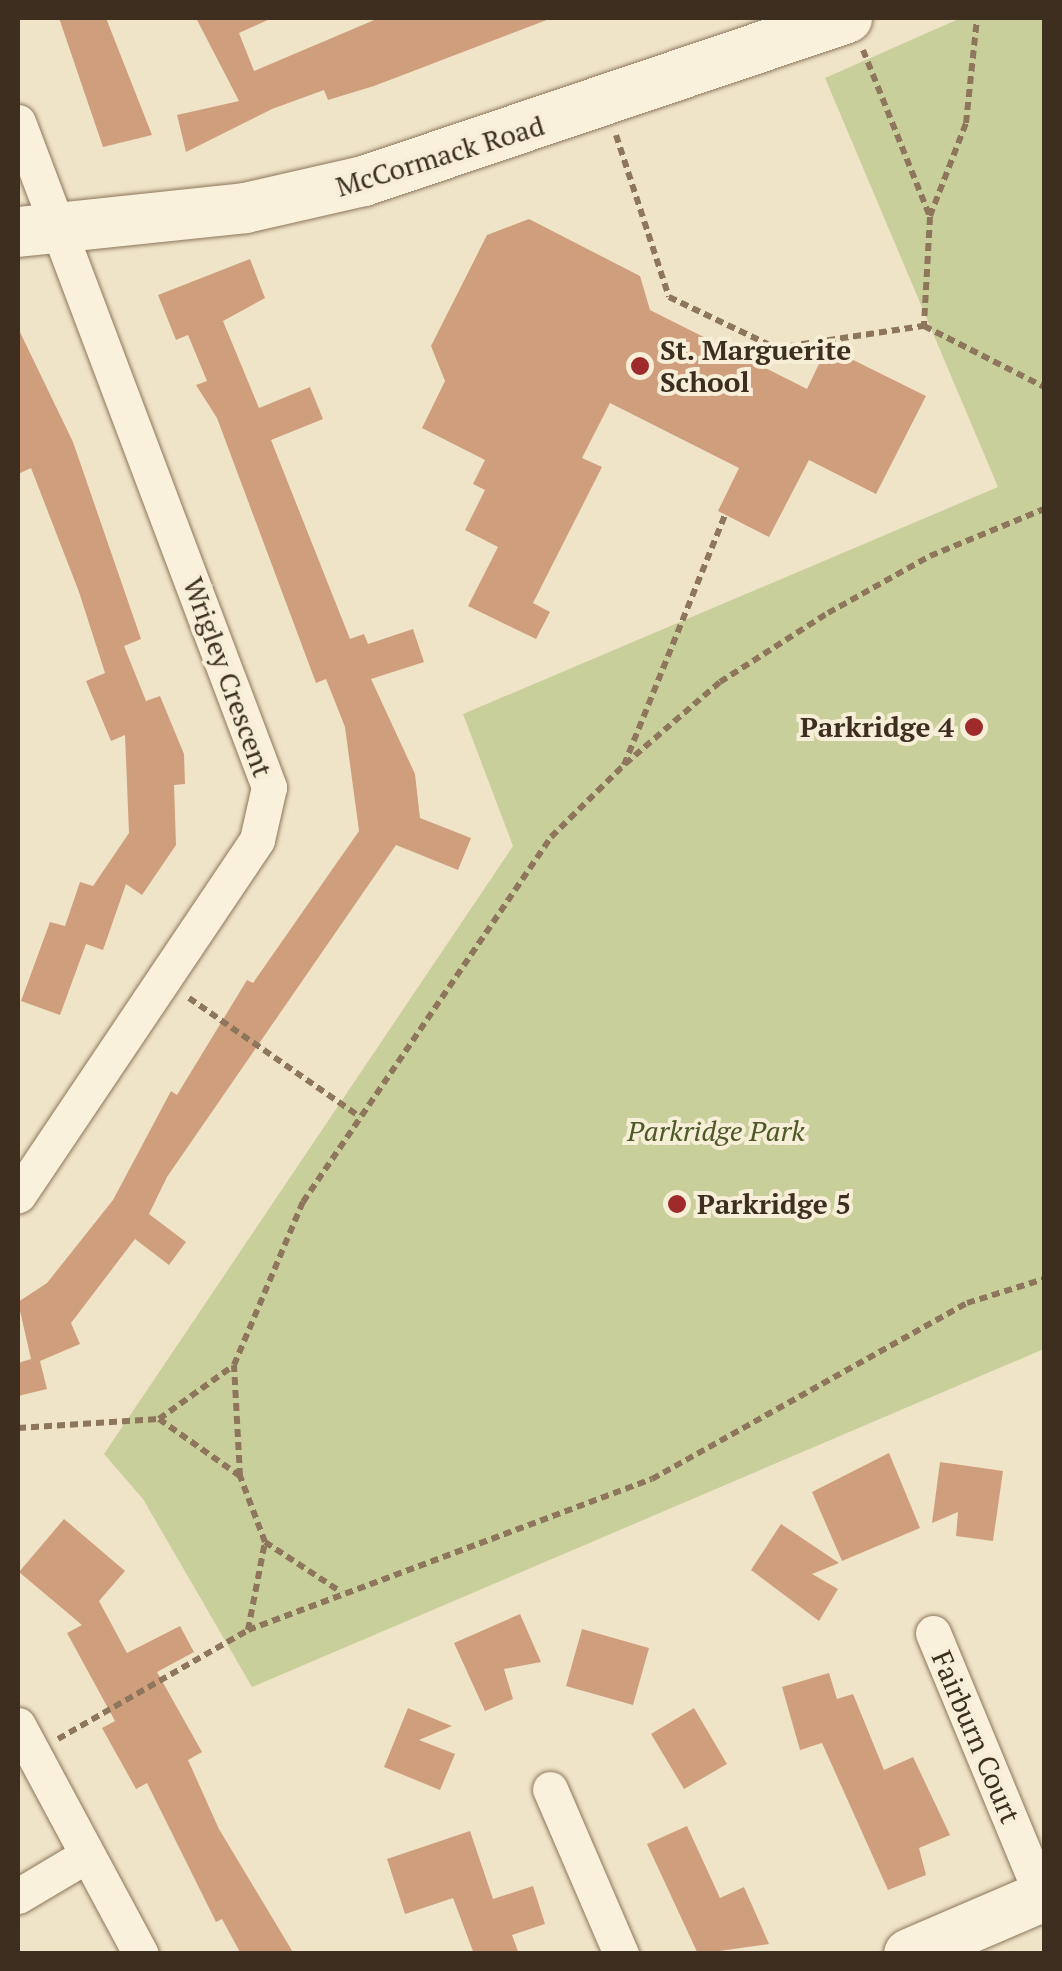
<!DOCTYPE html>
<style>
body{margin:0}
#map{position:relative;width:1062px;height:1971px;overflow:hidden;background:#f0e4c8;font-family:"PT Serif",serif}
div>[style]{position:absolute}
.green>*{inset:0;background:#c9cf9b}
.building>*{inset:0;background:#cf9f7d}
.path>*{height:6px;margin-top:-3px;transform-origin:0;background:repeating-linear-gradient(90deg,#8d765c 0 8px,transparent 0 13px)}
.roads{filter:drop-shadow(0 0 2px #8d765c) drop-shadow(0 0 2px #8d765c)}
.street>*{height:35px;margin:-17.5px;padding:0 17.5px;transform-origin:17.5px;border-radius:17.5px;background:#faf1dc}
.secondary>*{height:50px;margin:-25px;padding:0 25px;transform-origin:25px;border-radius:25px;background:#faf1dc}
.dots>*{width:28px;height:28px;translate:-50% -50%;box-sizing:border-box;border:5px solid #f7eed8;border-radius:50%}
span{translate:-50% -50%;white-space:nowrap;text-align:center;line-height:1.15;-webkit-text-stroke:8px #f7eed8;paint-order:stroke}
.street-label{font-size:28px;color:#3d2e20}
.poi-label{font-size:28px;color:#3d2e20;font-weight:700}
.left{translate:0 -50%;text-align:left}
.right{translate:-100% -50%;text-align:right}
.park-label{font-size:28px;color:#4d5a26;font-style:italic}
.frame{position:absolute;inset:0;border:20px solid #3d2e20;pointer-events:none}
</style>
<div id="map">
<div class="green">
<div style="clip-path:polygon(961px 18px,1044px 18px,1044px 1349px,252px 1687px,143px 1499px,104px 1454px,513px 846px,463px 714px,998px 487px,825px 78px)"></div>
</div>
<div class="building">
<div style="clip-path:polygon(59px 18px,106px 18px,152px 135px,103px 147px)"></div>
<div style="clip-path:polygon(196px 18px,272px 18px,239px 33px,254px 71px,379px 18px,552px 18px,374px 86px,328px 100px,324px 90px,272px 109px,186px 152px,177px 115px,239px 101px)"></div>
<div style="clip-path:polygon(529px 219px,640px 276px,650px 310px,807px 389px,827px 347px,926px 396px,876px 494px,809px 460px,769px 537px,718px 511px,739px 468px,610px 403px,582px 458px,602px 467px,533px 603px,550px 612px,536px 639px,468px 606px,498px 547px,465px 530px,485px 490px,473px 484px,485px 460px,422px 428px,445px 381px,431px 346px,487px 235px)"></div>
<div style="clip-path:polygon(250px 259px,265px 298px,223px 321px,259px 408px,310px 387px,323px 419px,271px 440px,350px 639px,364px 634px,368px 644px,413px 629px,424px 662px,371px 679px,415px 774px,420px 818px,471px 838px,458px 870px,396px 845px,167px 1177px,149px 1214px,186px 1242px,169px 1265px,135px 1239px,71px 1323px,80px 1344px,40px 1361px,47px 1389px,18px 1396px,18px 1363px,31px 1359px,18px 1302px,47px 1283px,113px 1200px,171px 1091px,177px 1095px,247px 980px,253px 983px,359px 831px,345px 727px,326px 679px,316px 683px,217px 418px,196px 385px,207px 381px,188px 335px,176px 340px,158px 295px)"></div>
<div style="clip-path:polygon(18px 328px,73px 442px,141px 639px,124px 646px,146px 701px,160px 696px,184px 754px,185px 784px,174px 785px,176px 845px,142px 895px,126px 884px,103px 950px,86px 944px,60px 1015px,21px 1001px,50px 922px,65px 926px,80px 882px,93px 886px,129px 833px,125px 735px,111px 741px,86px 681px,105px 673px,79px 592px,31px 468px,18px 474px)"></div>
<div style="clip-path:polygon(889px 1453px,920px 1528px,842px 1561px,812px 1492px)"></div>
<div style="clip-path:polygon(940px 1462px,1003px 1471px,993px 1541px,956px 1536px,958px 1512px,932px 1523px)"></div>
<div style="clip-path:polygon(64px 1519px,125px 1571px,99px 1601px,127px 1653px,180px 1626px,194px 1652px,157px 1672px,202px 1752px,188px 1760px,219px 1829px,294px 1954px,241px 1954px,222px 1919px,216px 1922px,147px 1783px,136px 1789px,102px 1728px,115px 1721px,67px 1633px,82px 1625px,19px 1572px)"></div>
<div style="clip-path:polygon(781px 1524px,839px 1563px,812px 1574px,838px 1589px,819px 1621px,751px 1570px)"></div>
<div style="clip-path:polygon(520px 1614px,541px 1662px,504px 1669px,513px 1699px,485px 1711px,454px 1643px)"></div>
<div style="clip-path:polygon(582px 1629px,649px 1648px,633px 1705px,566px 1686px)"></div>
<div style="clip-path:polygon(829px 1673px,837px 1699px,853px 1694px,884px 1770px,913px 1757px,950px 1835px,919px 1848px,926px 1875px,888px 1890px,822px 1743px,800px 1750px,782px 1687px)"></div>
<div style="clip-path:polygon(408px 1708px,452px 1726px,419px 1740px,455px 1754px,440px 1790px,384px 1767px)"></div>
<div style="clip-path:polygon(694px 1708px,727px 1764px,684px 1789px,651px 1734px)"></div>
<div style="clip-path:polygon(687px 1826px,720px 1898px,744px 1887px,769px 1944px,698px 1954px,647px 1844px)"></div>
<div style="clip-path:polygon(470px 1831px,493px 1899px,533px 1886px,545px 1924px,512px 1935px,519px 1954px,474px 1954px,453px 1898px,405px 1914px,387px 1859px)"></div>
</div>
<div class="path">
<div style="left:863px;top:50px;width:180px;rotate:68.1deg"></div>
<div style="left:930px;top:217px;width:109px;rotate:93.2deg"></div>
<div style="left:924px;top:326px;width:135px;rotate:26.9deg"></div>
<div style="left:616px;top:135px;width:170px;rotate:71.9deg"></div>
<div style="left:669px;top:297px;width:119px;rotate:25.5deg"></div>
<div style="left:776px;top:348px;width:150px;rotate:-8.5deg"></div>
<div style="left:930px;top:216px;width:100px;rotate:-68.8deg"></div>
<div style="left:966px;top:123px;width:106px;rotate:-84deg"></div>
<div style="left:625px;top:764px;width:125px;rotate:-40.8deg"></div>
<div style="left:720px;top:682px;width:128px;rotate:-32.6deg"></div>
<div style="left:828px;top:613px;width:117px;rotate:-29.2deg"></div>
<div style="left:930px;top:556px;width:123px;rotate:-22.4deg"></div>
<div style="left:189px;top:998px;width:208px;rotate:34.8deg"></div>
<div style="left:18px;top:1428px;width:141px;rotate:-3.7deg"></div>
<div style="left:159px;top:1419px;width:91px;rotate:-35.6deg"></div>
<div style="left:240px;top:1476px;width:111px;rotate:-93.1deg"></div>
<div style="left:234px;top:1365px;width:177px;rotate:-67.1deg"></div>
<div style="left:303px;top:1202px;width:441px;rotate:-55.8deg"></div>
<div style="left:551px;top:837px;width:103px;rotate:-44.6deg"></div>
<div style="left:624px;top:765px;width:270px;rotate:-68deg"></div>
<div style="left:265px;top:1542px;width:91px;rotate:33.3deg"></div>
<div style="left:248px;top:1630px;width:431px;rotate:-20.5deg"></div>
<div style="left:652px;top:1479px;width:361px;rotate:-29.2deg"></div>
<div style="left:967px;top:1303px;width:81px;rotate:-17.3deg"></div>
<div style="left:58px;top:1739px;width:219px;rotate:-29.8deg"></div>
<div style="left:248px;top:1630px;width:90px;rotate:-79.1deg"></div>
<div style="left:265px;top:1542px;width:71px;rotate:-110.7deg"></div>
<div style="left:240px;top:1476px;width:99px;rotate:-144.9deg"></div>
</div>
<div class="roads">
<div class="street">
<div style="left:18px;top:122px;width:711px;rotate:69.32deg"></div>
<div style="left:269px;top:787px;width:54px;rotate:102.8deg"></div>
<div style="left:257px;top:840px;width:428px;rotate:123.9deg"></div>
<div style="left:933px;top:1633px;width:290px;rotate:67.5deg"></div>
<div style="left:18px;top:1725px;width:260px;rotate:61.8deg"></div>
<div style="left:550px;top:1789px;width:180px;rotate:66.7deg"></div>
<div style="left:18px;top:1896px;width:80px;rotate:-30.7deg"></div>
</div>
<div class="secondary">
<div style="left:18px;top:232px;width:228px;rotate:-6deg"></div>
<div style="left:245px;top:208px;width:122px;rotate:-12.8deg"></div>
<div style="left:364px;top:181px;width:510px;rotate:-18.65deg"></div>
<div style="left:909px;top:1954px;width:147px;rotate:-23.2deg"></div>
</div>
</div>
<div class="dots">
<div style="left:640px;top:366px;background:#9e2a2b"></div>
<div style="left:974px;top:727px;background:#9e2a2b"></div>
<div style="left:677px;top:1204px;background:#9e2a2b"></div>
</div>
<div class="street-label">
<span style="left:440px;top:156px;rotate:-17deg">McCormack Road</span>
<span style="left:228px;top:677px;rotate:70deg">Wrigley Crescent</span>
<span style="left:976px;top:1737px;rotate:67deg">Fairburn Court</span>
</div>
<div class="poi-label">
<span class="left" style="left:660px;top:366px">St. Marguerite<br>School</span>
<span class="right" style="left:954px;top:727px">Parkridge 4</span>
<span class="left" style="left:697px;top:1204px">Parkridge 5</span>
</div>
<div class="park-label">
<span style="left:716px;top:1131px">Parkridge Park</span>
</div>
<div class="frame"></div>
</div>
